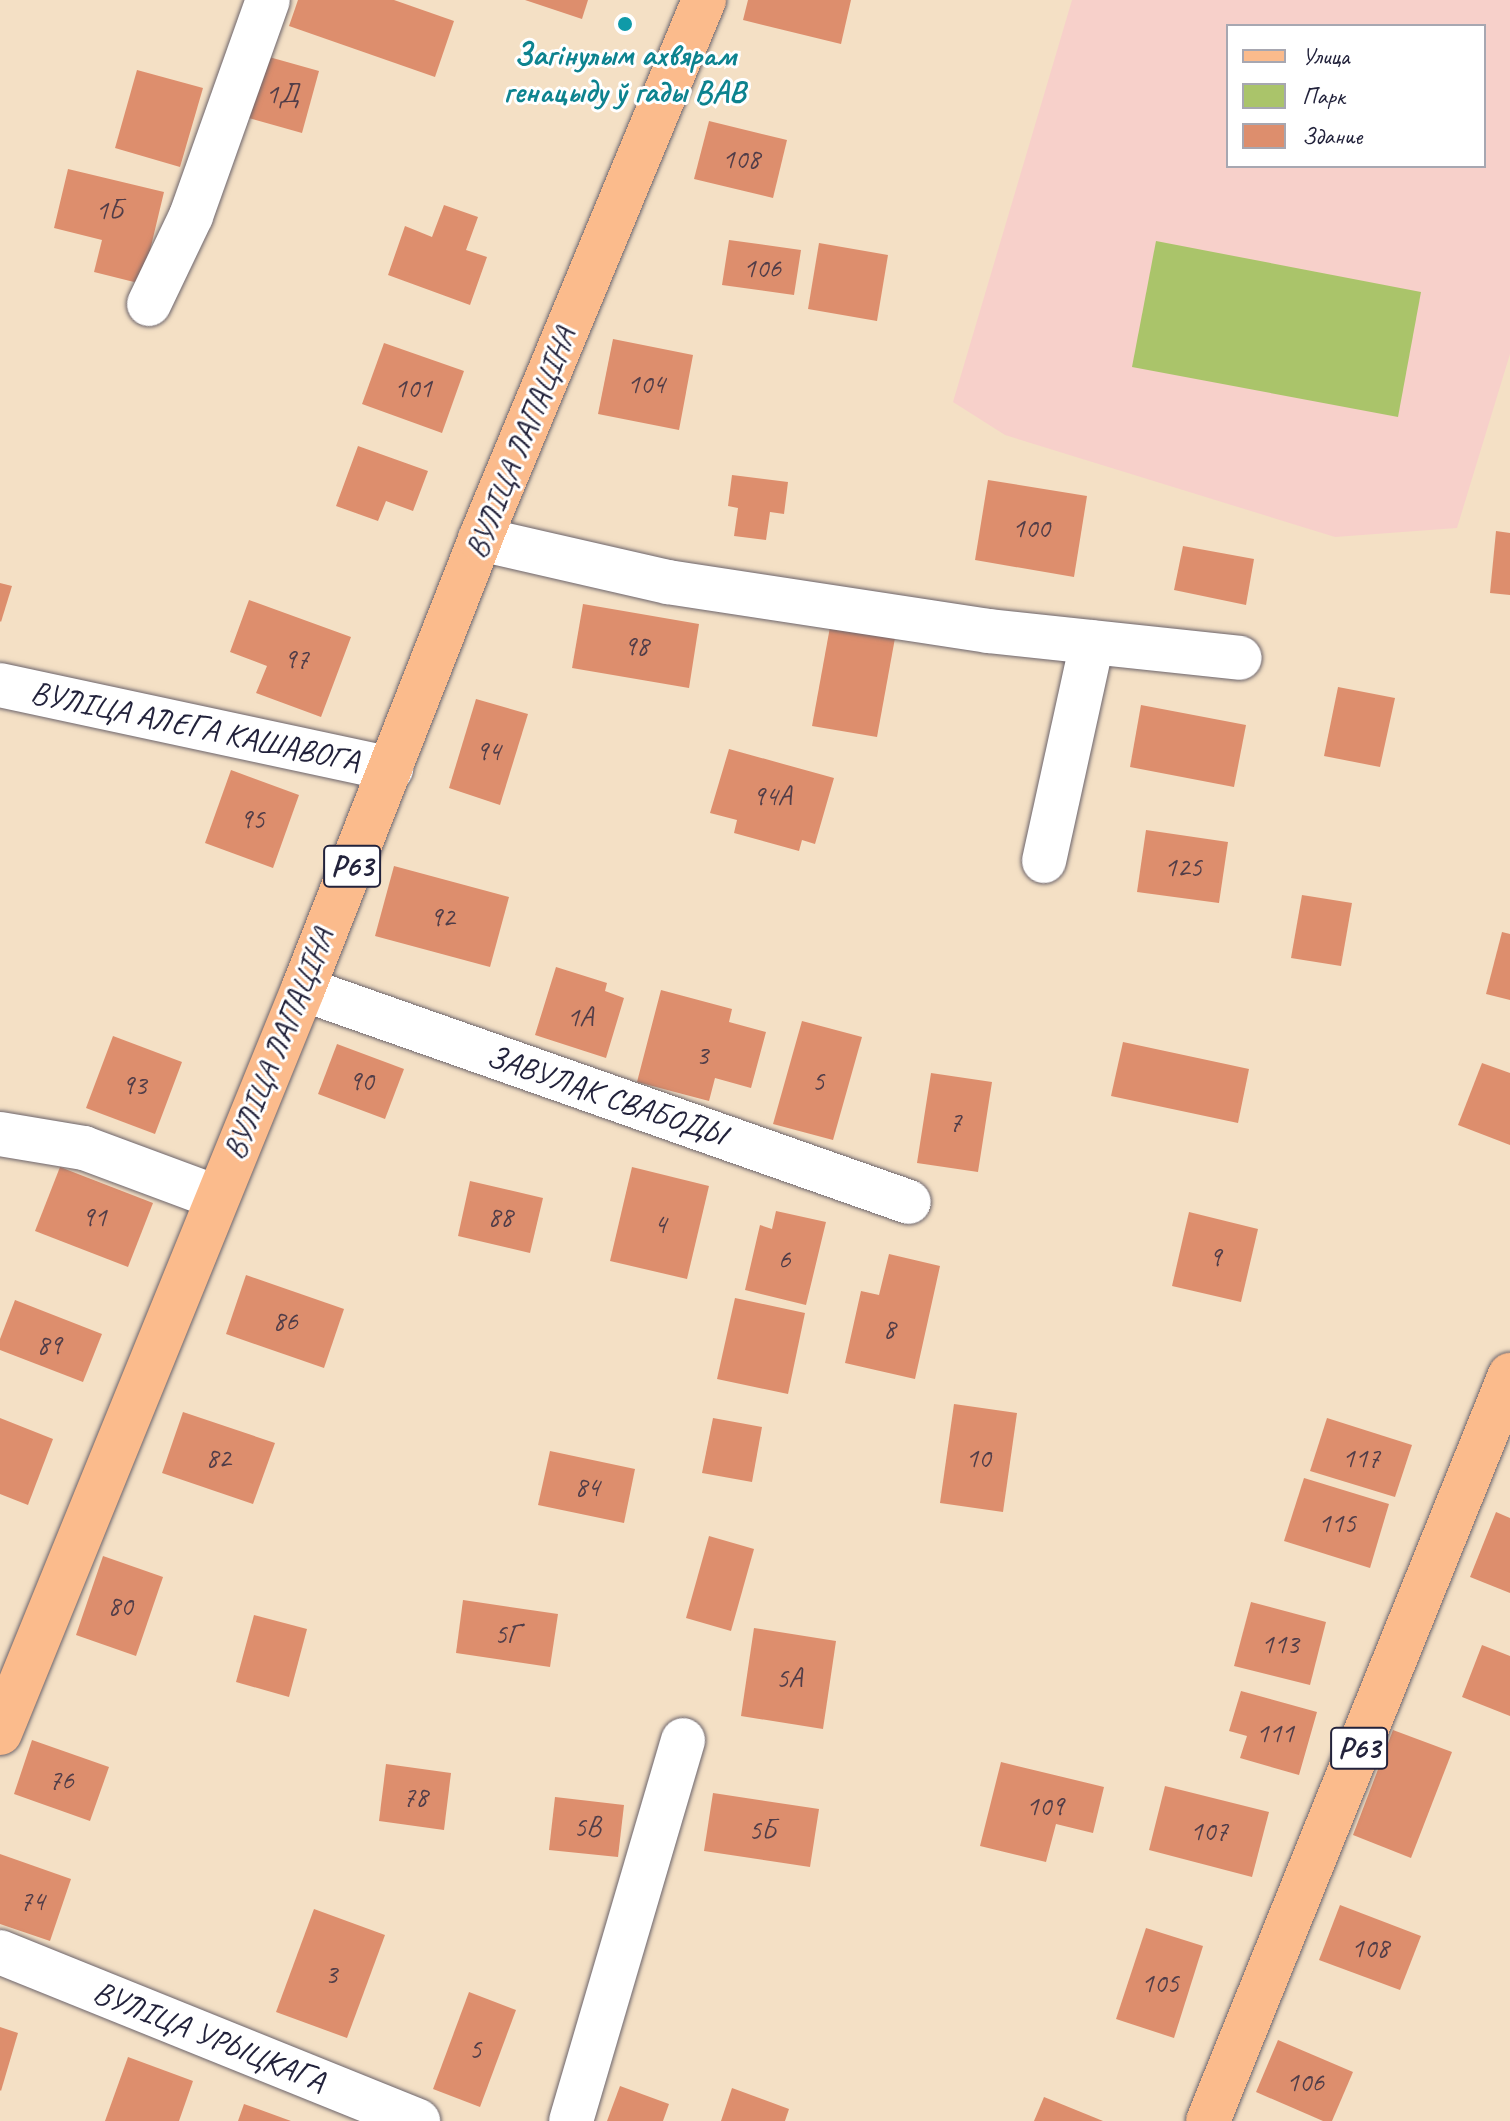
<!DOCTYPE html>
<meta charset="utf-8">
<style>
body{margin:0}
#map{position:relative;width:1510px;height:2121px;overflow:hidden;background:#f4e0c5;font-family:Caveat,sans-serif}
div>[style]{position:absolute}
.built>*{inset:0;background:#f7d0ca}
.green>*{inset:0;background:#aac46a}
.building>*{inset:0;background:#dd8e6d}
.roads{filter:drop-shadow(0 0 2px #6c646b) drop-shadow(0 0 2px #6c646b)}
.minor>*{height:44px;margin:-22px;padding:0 22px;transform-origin:22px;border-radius:22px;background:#fff}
.major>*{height:44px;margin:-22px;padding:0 22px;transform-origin:22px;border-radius:22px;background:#fbbb8c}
.dots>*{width:22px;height:22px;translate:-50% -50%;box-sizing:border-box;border:4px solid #fff;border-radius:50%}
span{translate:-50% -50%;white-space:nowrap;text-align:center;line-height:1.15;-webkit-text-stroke:6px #fff;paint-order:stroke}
.number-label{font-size:28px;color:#513d48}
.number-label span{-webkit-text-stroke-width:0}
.shield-label span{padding:2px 6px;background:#fff;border:2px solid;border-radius:6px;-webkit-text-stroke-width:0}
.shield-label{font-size:30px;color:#22223b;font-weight:700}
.culture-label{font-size:32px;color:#0d838f;font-weight:700}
.street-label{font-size:32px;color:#22223b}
.legend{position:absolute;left:1226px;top:24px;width:260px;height:144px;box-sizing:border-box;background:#fff;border:2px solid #a7a7b1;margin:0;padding:10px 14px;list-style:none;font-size:24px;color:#22223b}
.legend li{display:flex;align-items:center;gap:16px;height:40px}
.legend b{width:40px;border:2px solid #a7a7b1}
</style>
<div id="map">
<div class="built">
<div style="clip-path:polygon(evenodd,1072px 0,1510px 0,1510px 354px,1457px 528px,1335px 537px,1005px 435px,953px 402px,1072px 0,1228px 26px,1484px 26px,1484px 166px,1228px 166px,1228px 26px)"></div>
</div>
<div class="green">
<div style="clip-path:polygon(1156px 241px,1421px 292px,1398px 417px,1132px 367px)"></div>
</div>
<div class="building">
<div style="clip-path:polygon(298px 0,394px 0,454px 21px,435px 77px,289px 26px)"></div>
<div style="clip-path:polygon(525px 0,588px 0,582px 19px)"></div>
<div style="clip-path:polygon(748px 0,851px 0,841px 44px,743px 20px)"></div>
<div style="clip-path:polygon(262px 55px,319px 71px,302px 133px,245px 117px)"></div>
<div style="clip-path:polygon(137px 70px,203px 88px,180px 167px,115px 148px)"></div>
<div style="clip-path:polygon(709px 121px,787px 140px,773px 198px,694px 179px)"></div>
<div style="clip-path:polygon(68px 169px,164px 192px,142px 284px,94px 272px,102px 240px,54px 228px)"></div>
<div style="clip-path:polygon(444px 205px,478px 217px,466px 250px,487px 257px,470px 305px,388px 275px,405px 226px,432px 237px)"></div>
<div style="clip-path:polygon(729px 240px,801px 250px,794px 295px,722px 285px)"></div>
<div style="clip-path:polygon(819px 243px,888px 255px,877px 321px,808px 309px)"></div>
<div style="clip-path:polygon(613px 339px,693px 355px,679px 430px,598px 414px)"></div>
<div style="clip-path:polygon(384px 343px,464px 371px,442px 433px,362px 404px)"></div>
<div style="clip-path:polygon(358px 446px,428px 471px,413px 511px,386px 501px,378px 521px,336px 506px)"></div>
<div style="clip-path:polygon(732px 475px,788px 482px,784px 514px,770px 512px,766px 540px,734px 536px,738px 508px,728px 506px)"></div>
<div style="clip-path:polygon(988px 480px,1087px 496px,1074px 577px,975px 560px)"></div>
<div style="clip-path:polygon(1496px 531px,1510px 533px,1510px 595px,1490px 593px)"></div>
<div style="clip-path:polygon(1183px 546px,1254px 559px,1246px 605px,1174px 590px)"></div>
<div style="clip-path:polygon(0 583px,12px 586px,1px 622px,0 621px)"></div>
<div style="clip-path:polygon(249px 600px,351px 637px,321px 717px,256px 693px,267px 666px,230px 652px)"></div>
<div style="clip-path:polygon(583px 604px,699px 624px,689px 688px,572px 668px)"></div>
<div style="clip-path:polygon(830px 627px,895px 638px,877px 737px,812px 726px)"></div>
<div style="clip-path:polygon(1338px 687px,1395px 698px,1380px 767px,1324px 756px)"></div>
<div style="clip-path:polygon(476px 699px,528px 714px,500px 805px,449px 788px)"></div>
<div style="clip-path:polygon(1141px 705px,1246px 725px,1234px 787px,1130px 767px)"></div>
<div style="clip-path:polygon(729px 749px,834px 778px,815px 844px,802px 840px,799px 851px,734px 833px,737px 820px,710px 813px)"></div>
<div style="clip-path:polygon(231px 770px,299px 795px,273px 868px,205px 843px)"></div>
<div style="clip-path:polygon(1146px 830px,1228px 842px,1219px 903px,1137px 892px)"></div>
<div style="clip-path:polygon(394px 866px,509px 897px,490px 967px,375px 936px)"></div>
<div style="clip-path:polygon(1302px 895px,1352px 903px,1341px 966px,1291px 958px)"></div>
<div style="clip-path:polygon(1502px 932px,1510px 934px,1510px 1000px,1486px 994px)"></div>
<div style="clip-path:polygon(556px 967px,607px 983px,605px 991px,624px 998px,606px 1058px,535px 1035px)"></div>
<div style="clip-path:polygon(661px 990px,732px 1009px,729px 1022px,766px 1032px,751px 1088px,715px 1078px,709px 1101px,637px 1082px)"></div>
<div style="clip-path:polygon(802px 1021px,862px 1037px,833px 1140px,773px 1124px)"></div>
<div style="clip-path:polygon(113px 1036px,182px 1062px,155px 1134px,86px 1108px)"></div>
<div style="clip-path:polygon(1123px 1042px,1249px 1069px,1238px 1123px,1111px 1096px)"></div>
<div style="clip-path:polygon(337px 1044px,404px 1069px,385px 1119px,318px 1094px)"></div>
<div style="clip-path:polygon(1482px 1063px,1510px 1073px,1510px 1145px,1458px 1125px)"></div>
<div style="clip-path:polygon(931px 1073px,992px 1082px,978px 1172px,917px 1163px)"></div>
<div style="clip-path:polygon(60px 1167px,153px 1203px,128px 1267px,35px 1231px)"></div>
<div style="clip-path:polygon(632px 1167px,709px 1186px,687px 1279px,610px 1261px)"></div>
<div style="clip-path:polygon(470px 1181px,543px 1198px,530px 1253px,458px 1236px)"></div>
<div style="clip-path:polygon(776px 1211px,826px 1222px,806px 1305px,745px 1290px,760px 1225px,772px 1229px)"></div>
<div style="clip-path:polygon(1189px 1212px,1258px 1229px,1241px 1302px,1172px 1286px)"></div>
<div style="clip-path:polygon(889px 1254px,940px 1266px,915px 1379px,845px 1363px,861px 1291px,879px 1295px)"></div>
<div style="clip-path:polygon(246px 1275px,344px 1309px,324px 1368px,226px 1334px)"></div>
<div style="clip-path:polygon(735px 1298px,805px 1313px,788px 1394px,717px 1379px)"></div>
<div style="clip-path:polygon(15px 1300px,102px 1334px,83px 1382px,0 1350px,0 1339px)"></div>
<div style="clip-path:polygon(954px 1404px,1017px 1413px,1003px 1512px,940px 1503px)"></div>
<div style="clip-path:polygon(183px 1412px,275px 1443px,253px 1504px,162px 1473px)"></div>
<div style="clip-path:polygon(0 1418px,53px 1439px,28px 1505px,0 1494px)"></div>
<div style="clip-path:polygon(713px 1418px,762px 1427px,752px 1482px,702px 1473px)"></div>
<div style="clip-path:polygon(1327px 1418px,1412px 1445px,1395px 1497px,1310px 1471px)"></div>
<div style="clip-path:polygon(550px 1451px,635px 1469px,624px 1523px,538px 1505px)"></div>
<div style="clip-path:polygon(1304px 1478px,1389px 1504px,1370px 1568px,1284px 1541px)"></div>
<div style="clip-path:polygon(1496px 1512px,1510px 1518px,1510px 1593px,1470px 1577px)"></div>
<div style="clip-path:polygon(709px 1536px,754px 1549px,731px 1631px,686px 1618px)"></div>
<div style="clip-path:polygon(103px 1556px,163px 1577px,136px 1656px,76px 1635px)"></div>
<div style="clip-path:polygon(463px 1600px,558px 1614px,550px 1667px,456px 1653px)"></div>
<div style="clip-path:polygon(1251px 1602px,1326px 1622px,1310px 1685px,1234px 1666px)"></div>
<div style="clip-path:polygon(254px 1615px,307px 1629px,289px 1697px,236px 1682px)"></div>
<div style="clip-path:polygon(754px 1628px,836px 1641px,823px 1729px,741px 1716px)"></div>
<div style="clip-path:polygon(1482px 1645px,1510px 1656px,1510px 1716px,1462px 1697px)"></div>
<div style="clip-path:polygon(1241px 1691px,1317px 1712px,1299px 1775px,1240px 1758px,1247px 1736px,1229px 1731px)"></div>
<div style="clip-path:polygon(1393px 1730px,1452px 1752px,1411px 1858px,1353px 1835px)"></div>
<div style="clip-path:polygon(32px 1740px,109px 1767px,90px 1821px,14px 1794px)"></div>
<div style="clip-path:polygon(1001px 1762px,1104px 1787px,1093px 1833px,1056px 1824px,1046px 1862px,980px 1846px)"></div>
<div style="clip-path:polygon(386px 1764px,451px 1773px,444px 1830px,379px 1821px)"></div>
<div style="clip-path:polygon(1165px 1786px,1269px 1812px,1252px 1877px,1149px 1850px)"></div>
<div style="clip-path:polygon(713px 1793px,819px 1809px,810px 1867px,704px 1851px)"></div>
<div style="clip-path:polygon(555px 1797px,624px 1805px,618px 1857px,549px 1850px)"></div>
<div style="clip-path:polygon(0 1854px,71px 1879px,50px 1941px,0 1924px)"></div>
<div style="clip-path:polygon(1340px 1905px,1421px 1936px,1400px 1990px,1319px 1960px)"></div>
<div style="clip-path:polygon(314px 1909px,385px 1935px,347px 2038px,276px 2012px)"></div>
<div style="clip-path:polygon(1146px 1928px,1203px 1946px,1174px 2038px,1116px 2019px)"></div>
<div style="clip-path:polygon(469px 1992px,516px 2010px,480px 2107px,433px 2089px)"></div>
<div style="clip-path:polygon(0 2027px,18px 2033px,1px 2091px,0 2090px)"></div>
<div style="clip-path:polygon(1278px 2040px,1353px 2072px,1332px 2121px,1323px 2121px,1256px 2092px)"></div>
<div style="clip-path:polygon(128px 2057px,193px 2081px,179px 2121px,105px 2121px)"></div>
<div style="clip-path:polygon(620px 2086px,669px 2104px,663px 2121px,607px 2121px)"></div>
<div style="clip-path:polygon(732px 2088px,789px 2109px,785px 2121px,721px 2121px)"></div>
<div style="clip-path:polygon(1044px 2097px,1103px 2121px,1034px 2121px)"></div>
<div style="clip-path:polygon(244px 2104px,291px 2121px,238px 2121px)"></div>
</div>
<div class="roads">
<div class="minor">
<div style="left:149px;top:304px;width:98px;rotate:-64.5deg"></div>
<div style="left:191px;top:216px;width:229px;rotate:-70.4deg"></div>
<div style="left:480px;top:539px;width:193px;rotate:12.9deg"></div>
<div style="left:668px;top:582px;width:324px;rotate:8.7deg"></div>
<div style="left:988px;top:631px;width:253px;rotate:6.1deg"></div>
<div style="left:0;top:685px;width:400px;rotate:12.1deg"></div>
<div style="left:1044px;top:861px;width:224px;rotate:-77.6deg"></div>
<div style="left:303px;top:989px;width:642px;rotate:19.37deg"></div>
<div style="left:0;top:1134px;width:85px;rotate:9.5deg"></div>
<div style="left:84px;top:1148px;width:141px;rotate:20.4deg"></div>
<div style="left:0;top:1952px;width:451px;rotate:22deg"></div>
<div style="left:571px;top:2121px;width:397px;rotate:-73.6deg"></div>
</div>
<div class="major">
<div style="left:0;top:1733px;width:803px;rotate:-67.84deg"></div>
<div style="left:303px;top:989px;width:484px;rotate:-68.5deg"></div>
<div style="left:480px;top:539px;width:584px;rotate:-67.43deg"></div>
<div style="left:1208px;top:2121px;width:805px;rotate:-67.96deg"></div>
</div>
</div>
<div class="dots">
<div style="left:625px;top:24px;background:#0f9aa8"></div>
</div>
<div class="number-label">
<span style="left:282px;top:94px">1Д</span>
<span style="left:741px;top:159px">108</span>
<span style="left:109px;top:210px">1Б</span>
<span style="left:762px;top:268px">106</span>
<span style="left:646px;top:384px">104</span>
<span style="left:413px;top:388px">101</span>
<span style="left:1031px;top:528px">100</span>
<span style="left:636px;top:646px">98</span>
<span style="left:296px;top:659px">97</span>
<span style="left:488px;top:751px">94</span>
<span style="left:772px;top:796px">94А</span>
<span style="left:252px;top:819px">95</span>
<span style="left:1183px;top:867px">125</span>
<span style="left:442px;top:917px">92</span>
<span style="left:580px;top:1017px">1А</span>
<span style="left:702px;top:1055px">3</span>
<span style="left:361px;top:1081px">90</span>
<span style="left:818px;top:1081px">5</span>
<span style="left:134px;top:1085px">93</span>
<span style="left:955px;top:1122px">7</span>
<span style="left:94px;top:1217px">91</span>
<span style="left:500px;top:1217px">88</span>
<span style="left:660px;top:1224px">4</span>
<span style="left:1215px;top:1257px">9</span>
<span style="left:784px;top:1259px">6</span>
<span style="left:285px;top:1321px">86</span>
<span style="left:889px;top:1329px">8</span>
<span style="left:49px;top:1345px">89</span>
<span style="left:218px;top:1458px">82</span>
<span style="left:978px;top:1458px">10</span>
<span style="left:1361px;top:1458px">117</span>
<span style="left:587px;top:1487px">84</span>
<span style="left:1337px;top:1523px">115</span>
<span style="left:120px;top:1606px">80</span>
<span style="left:507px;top:1634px">5Г</span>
<span style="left:1280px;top:1644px">113</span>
<span style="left:789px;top:1678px">5А</span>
<span style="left:1275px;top:1733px">111</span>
<span style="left:61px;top:1780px">76</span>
<span style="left:415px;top:1797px">78</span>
<span style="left:1045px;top:1806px">109</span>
<span style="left:587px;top:1827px">5В</span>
<span style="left:762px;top:1830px">5Б</span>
<span style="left:1209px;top:1831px">107</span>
<span style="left:32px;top:1901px">74</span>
<span style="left:1370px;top:1948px">108</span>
<span style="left:331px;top:1974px">3</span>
<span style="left:1160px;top:1983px">105</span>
<span style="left:475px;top:2049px">5</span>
<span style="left:1305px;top:2082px">106</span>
</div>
<div class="shield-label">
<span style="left:352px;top:866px">Р63</span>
<span style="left:1359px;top:1748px">Р63</span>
</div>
<div class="culture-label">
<span style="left:625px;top:74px">Загінулым ахвярам<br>генацыду ў гады ВАВ</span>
</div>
<div class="street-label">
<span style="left:521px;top:443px;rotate:-68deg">ВУЛІЦА ЛАПАЦІНА</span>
<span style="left:195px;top:727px;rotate:12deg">ВУЛІЦА АЛЕГА КАШАВОГА</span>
<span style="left:279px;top:1044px;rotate:-68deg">ВУЛІЦА ЛАПАЦІНА</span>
<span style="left:606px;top:1096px;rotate:19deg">ЗАВУЛАК СВАБОДЫ</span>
<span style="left:209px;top:2037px;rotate:22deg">ВУЛІЦА УРЫЦКАГА</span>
</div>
<ul class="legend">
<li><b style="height:10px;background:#fbbb8c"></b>Улица</li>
<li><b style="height:22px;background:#aac46a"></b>Парк</li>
<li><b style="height:22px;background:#dd8e6d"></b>Здание</li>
</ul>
</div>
